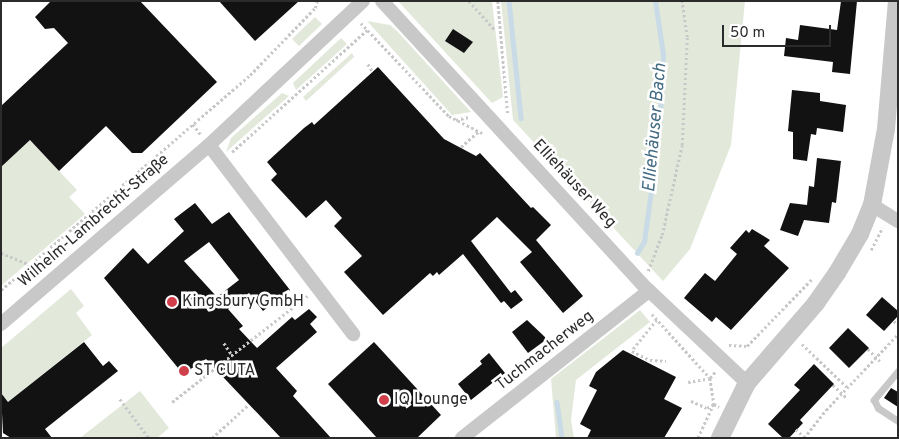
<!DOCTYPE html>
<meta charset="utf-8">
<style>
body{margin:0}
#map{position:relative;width:899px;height:439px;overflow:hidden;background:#fff;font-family:Overpass,sans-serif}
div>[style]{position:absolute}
.green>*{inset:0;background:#e2e8da}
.stream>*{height:4.5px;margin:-2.25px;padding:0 2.25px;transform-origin:2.25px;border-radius:2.25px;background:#c8dbe6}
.building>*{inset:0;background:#121212}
.path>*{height:2.5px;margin-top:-1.25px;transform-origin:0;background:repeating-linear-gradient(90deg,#c8c8c8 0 2.5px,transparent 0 5px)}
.service>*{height:7px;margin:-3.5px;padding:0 3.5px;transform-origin:3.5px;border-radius:3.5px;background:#c8c8c8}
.minor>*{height:14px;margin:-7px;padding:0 7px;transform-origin:7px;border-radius:7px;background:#c8c8c8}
.tertiary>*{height:18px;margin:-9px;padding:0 9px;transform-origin:9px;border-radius:9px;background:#c8c8c8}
.dots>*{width:14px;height:14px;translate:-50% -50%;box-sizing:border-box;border:2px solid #fff;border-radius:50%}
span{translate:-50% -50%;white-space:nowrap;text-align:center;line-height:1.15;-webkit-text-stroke:5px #fff;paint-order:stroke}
.street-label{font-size:16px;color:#2b2b2b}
.poi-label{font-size:16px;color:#2b2b2b}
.left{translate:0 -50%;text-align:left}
.water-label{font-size:18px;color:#436b84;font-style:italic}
.frame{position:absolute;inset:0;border:2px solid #2b2b2b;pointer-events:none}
.scale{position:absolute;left:722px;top:25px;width:109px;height:22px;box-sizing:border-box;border:2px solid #2b2b2b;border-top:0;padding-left:6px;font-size:15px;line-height:18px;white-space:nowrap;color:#2b2b2b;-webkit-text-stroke:4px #fff;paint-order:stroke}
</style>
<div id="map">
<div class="green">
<div style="clip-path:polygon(398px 1px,492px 1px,503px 97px,492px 103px)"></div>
<div style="clip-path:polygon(501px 1px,745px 1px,731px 145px,690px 249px,663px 281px,513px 120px)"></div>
<div style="clip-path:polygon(315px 17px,322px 24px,299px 46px,292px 39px)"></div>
<div style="clip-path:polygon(367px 21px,390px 25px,397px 31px,471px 112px,452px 115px)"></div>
<div style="clip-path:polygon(341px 38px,347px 44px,296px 90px,293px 83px)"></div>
<div style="clip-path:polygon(352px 53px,354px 57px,306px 101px,303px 97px)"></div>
<div style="clip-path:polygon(282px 93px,289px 96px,226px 152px,231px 138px)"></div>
<div style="clip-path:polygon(30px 140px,77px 190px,69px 197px,85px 214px,1px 286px,1px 167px)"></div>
<div style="clip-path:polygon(71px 289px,84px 306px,76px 313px,92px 335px,8px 402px,5px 397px,1px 400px,1px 348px)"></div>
<div style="clip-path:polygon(640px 310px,650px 322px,576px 380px,571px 420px,574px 438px,556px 438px,551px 379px)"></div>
<div style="clip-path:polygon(140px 391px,169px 428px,157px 438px,80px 438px)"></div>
</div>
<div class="stream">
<div style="left:509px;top:1px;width:118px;rotate:84.1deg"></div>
<div style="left:637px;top:253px;width:13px;rotate:-58deg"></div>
<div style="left:644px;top:242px;width:110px;rotate:-82.2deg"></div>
<div style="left:659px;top:133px;width:78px;rotate:-87.1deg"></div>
<div style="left:663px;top:55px;width:55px;rotate:-98.4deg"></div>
<div style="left:557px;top:402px;width:36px;rotate:82deg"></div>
</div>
<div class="building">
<div style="clip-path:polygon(51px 1px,140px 1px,217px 82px,142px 153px,132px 153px,106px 126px,59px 171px,30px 140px,1px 167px,1px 106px,68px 43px,54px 28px,45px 29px,35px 17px)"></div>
<div style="clip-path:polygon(219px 1px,299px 1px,255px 41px)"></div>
<div style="clip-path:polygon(841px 1px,857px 1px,850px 74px,832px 72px,833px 62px,784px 56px,786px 38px,798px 40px,800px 25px,837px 30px)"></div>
<div style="clip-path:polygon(453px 29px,473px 42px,464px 53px,445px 41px)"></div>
<div style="clip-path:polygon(378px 67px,444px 139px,476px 156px,480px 153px,531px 208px,533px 207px,551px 225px,536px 240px,583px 296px,563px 313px,520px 262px,532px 252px,497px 217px,471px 241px,511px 293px,515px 290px,523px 300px,511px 309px,504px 301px,501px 303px,463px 254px,439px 275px,437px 272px,433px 276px,430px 273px,383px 315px,344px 272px,362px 256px,334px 226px,342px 218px,326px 200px,306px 218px,271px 180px,277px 174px,267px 162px,304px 128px,312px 122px,314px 125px)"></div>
<div style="clip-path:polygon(792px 90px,820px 93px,820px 101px,846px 105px,843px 132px,817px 128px,816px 135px,811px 134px,807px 161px,793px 159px,793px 132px,788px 131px)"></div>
<div style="clip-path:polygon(817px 158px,841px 161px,836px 203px,832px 202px,829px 223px,804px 220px,798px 236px,780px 230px,790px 203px,807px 205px,809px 186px,814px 187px)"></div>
<div style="clip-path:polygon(evenodd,195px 203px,212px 224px,229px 212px,290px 290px,263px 311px,249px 293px,228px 309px,243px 326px,239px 329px,257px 348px,292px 317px,295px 320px,309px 309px,317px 317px,310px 324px,317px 332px,276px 368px,297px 391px,293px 396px,331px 438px,281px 438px,206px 359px,183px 374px,104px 278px,133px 248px,148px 264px,184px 231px,174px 219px,195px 203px,209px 242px,239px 280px,217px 297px,184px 261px,209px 242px)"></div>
<div style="clip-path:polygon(752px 229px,770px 240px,764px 246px,789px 268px,731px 330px,716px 317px,712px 322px,684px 298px,705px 273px,715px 281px,737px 254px,730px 248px,746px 230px,749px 233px)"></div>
<div style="clip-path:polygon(882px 297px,898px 311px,898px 316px,884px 331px,866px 315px)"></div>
<div style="clip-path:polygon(527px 320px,547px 339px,528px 353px,512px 332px)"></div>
<div style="clip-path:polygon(848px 328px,869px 348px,849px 368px,829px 348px)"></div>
<div style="clip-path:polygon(84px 342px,103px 366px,109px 361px,118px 371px,45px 429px,52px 438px,11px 438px,3px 433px,1px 393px,8px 402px)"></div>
<div style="clip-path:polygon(374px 342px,441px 415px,417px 438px,377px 438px,328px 384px)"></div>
<div style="clip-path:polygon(623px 350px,676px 377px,664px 399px,682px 408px,664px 438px,587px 438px,591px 430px,580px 424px,597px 390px,589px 386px,596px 372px)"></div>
<div style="clip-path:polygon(489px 353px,505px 373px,471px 400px,458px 384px,482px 364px,480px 361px)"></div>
<div style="clip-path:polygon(814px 364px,834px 384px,800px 420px,803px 423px,789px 438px,783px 438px,768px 424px,800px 390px,794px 385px)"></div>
<div style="clip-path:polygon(891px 388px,898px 392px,898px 407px,884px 398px)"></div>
</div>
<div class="path">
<div style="left:469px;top:1px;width:38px;rotate:48deg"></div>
<div style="left:498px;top:1px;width:115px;rotate:85deg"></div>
<div style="left:361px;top:23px;width:128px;rotate:46.6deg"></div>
<div style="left:449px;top:116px;width:38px;rotate:27deg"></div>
<div style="left:368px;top:64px;width:9px;rotate:58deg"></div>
<div style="left:456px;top:120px;width:13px;rotate:-13deg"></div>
<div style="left:193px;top:124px;width:14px;rotate:54deg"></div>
<div style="left:461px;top:147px;width:24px;rotate:-42deg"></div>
<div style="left:232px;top:152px;width:182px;rotate:-42.1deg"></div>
<div style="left:871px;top:250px;width:25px;rotate:-63deg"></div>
<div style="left:1px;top:253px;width:32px;rotate:22deg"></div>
<div style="left:648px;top:271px;width:39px;rotate:-69deg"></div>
<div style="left:662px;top:235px;width:92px;rotate:-77.5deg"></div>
<div style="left:682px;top:145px;width:108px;rotate:-87.3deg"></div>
<div style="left:687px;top:37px;width:36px;rotate:-98deg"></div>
<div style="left:1px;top:290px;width:329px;rotate:-40.8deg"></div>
<div style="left:250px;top:75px;width:93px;rotate:-45.9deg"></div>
<div style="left:315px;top:8px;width:7px;rotate:-74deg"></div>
<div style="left:652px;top:314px;width:86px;rotate:47.8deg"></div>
<div style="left:710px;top:378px;width:26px;rotate:81deg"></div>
<div style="left:714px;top:404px;width:38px;rotate:115deg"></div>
<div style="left:657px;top:320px;width:40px;rotate:129deg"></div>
<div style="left:632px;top:351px;width:20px;rotate:27deg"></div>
<div style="left:650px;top:360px;width:16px;rotate:4deg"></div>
<div style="left:894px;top:321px;width:6px;rotate:45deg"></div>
<div style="left:224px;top:343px;width:14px;rotate:56deg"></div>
<div style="left:802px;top:344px;width:62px;rotate:43.7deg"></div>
<div style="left:729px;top:345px;width:18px;rotate:3deg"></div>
<div style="left:747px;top:346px;width:93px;rotate:-45.9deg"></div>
<div style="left:868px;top:349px;width:17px;rotate:45deg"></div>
<div style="left:688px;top:382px;width:22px;rotate:-10deg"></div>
<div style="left:710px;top:378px;width:8px;rotate:-50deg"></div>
<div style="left:833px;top:385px;width:18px;rotate:43deg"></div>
<div style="left:120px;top:399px;width:49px;rotate:53.4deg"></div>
<div style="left:691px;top:401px;width:17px;rotate:24deg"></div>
<div style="left:707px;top:408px;width:8px;rotate:-30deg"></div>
<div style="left:714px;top:404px;width:6px;rotate:31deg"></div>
<div style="left:172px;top:402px;width:172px;rotate:-38.1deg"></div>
<div style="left:796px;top:429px;width:11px;rotate:45deg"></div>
<div style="left:212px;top:438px;width:49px;rotate:-42.5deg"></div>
<div style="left:804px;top:438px;width:36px;rotate:-52deg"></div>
<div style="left:826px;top:410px;width:105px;rotate:-46.5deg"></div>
</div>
<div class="service">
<div style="left:898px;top:371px;width:38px;rotate:130deg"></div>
<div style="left:874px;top:400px;width:9px;rotate:63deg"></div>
<div style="left:878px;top:408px;width:24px;rotate:33deg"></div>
</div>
<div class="minor">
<div style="left:382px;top:1px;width:384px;rotate:47.4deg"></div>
<div style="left:642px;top:284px;width:144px;rotate:43.3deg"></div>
<div style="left:209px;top:145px;width:238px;rotate:52.7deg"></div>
<div style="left:872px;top:205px;width:31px;rotate:32deg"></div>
<div style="left:1px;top:324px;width:274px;rotate:-40.7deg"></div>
<div style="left:209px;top:145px;width:211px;rotate:-43.1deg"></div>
<div style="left:462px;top:438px;width:238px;rotate:-38.2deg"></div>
</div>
<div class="tertiary">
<div style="left:720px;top:438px;width:61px;rotate:-63.9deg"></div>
<div style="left:747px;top:383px;width:106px;rotate:-49.2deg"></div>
<div style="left:816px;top:303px;width:37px;rotate:-55deg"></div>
<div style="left:837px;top:273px;width:45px;rotate:-59.5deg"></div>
<div style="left:860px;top:234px;width:31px;rotate:-68deg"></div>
<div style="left:872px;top:205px;width:77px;rotate:-79.6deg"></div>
<div style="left:886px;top:129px;width:128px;rotate:-85.1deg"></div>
</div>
<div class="dots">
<div style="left:172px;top:302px;background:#d13f4b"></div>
<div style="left:184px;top:371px;background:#d13f4b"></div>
<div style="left:384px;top:400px;background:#d13f4b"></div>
</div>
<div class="street-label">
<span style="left:574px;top:184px;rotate:47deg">Elliehäuser Weg</span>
<span style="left:94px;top:221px;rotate:-41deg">Wilhelm-Lambrecht-Straße</span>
<span style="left:545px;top:351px;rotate:-38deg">Tuchmacherweg</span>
</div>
<div class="poi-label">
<span class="left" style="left:182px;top:302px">Kingsbury GmbH</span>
<span class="left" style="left:194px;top:371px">ST CUTA</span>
<span class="left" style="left:394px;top:400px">IQ Lounge</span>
</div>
<div class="water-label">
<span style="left:656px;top:128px;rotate:-85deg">Elliehäuser Bach</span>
</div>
<div class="frame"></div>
<div class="scale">50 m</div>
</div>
